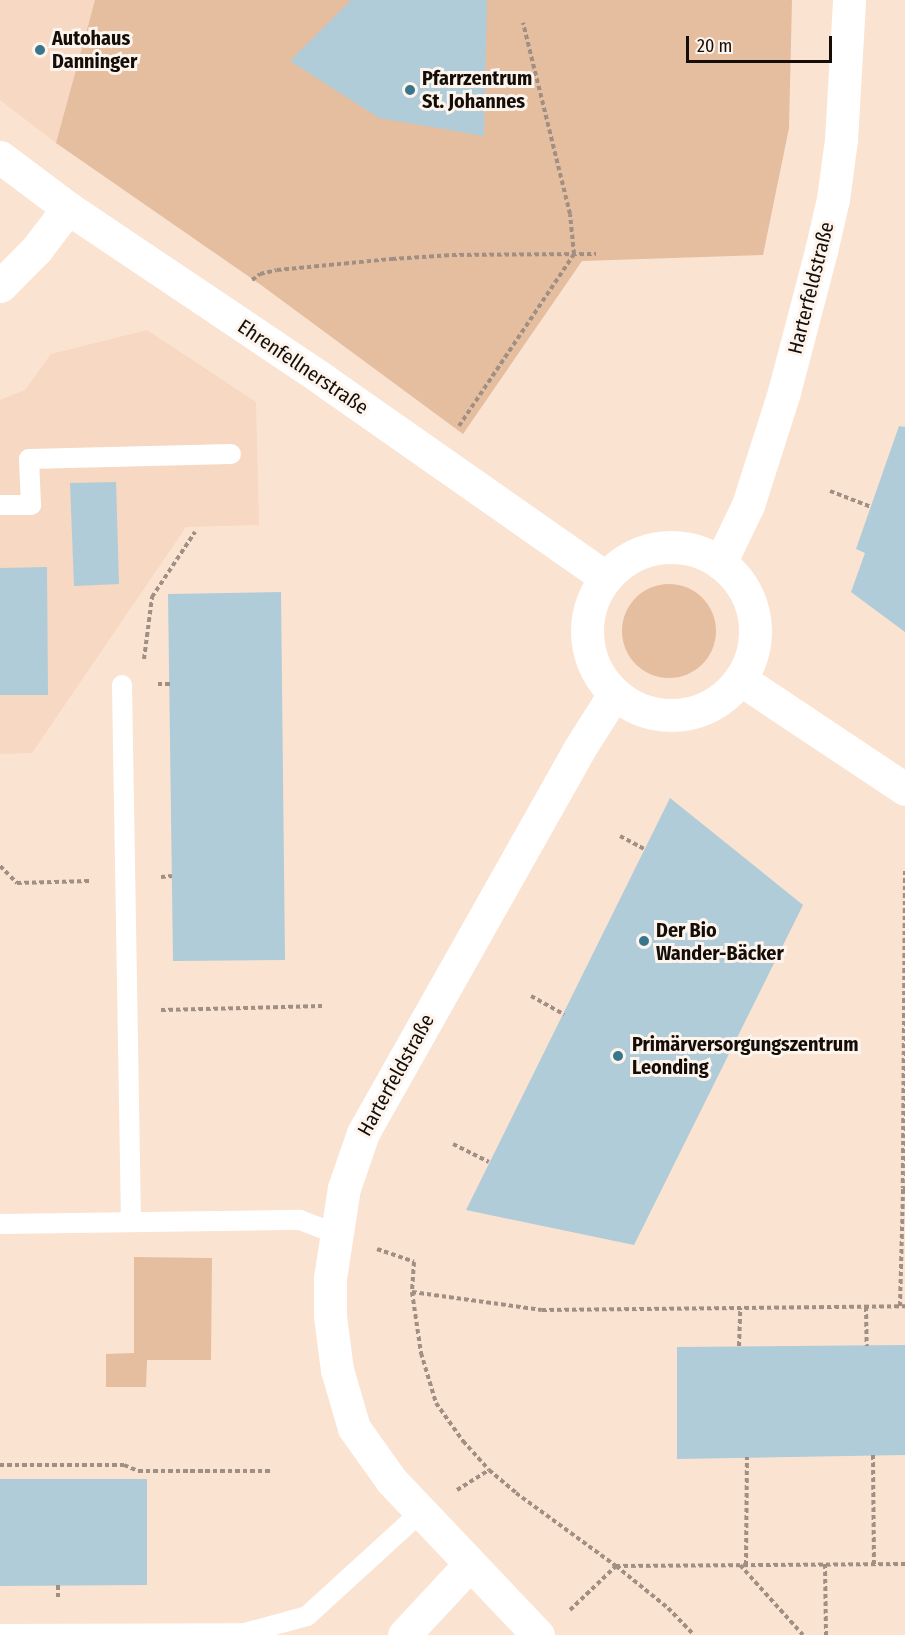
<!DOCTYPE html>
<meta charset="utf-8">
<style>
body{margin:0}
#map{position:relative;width:905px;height:1635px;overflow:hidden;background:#fbe3d2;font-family:"Fira Sans Condensed",sans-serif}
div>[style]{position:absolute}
.built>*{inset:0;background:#f7d8c2}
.green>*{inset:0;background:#e5bd9f}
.round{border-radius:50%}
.building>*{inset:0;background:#afccd8}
.path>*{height:4px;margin-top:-2px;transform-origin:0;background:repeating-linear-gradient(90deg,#a08f82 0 4.5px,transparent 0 7.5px)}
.lane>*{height:20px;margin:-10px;padding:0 10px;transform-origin:10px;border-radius:10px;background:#fff}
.street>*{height:33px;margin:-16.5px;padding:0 16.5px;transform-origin:16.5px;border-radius:16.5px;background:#fff}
.street>.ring{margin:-16.5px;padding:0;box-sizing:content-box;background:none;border:33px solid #fff;border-radius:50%}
.secondary>*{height:33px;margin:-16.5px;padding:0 16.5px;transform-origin:16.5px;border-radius:16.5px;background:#fff}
.dots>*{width:16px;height:16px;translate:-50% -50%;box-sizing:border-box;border:3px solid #fdf4ed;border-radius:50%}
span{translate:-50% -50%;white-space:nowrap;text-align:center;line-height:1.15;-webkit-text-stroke:6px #fdf4ed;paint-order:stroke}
.poi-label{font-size:20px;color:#150d07;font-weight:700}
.left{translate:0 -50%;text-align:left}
.street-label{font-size:20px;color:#150d07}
.scale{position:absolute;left:686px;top:36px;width:146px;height:27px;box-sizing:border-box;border:3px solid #150d07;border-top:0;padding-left:8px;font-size:18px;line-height:21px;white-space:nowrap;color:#150d07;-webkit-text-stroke:4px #fdf4ed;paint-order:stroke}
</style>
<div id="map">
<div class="built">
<div style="clip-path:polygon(0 0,95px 0,56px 143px,0 100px)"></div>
<div style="clip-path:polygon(147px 330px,256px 402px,259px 525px,186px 527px,32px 753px,0 754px,0 400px,25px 390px,51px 354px)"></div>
</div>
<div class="green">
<div style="clip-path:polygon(95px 0,792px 0,789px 128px,763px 255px,582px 261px,463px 434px,261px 285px,56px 143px)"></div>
<div class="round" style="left:622px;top:584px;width:94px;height:94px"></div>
<div style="clip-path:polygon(134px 1257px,212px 1258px,211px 1360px,147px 1360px,146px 1387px,106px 1387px,106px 1354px,134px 1353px)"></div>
</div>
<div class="building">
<div style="clip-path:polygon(351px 0,487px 0,484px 136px,379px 118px,290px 61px)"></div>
<div style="clip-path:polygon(899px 426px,905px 427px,905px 632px,851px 592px,865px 553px,856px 549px)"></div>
<div style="clip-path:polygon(116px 482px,119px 584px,74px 586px,70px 483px)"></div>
<div style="clip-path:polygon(47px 567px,48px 695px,0 695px,0 568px)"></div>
<div style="clip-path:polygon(281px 592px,285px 960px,173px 961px,168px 594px)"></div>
<div style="clip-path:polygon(670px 798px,803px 905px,634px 1245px,466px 1210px)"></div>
<div style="clip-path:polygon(905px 1345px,905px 1455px,677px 1459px,677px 1347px)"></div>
<div style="clip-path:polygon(0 1479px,147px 1479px,147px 1585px,0 1586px)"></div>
</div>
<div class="path">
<div style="left:252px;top:280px;width:10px;rotate:-37deg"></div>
<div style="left:260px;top:274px;width:17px;rotate:-13deg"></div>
<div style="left:277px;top:270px;width:116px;rotate:-5.5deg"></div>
<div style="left:392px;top:259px;width:60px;rotate:-3.8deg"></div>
<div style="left:452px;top:255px;width:144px;rotate:-0.4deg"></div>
<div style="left:459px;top:426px;width:207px;rotate:-56.2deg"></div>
<div style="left:574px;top:254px;width:40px;rotate:-95.7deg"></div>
<div style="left:570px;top:214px;width:197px;rotate:-103.8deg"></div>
<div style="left:830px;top:491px;width:44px;rotate:21.3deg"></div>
<div style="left:144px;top:659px;width:63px;rotate:-82.6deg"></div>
<div style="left:152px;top:597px;width:78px;rotate:-56.5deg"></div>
<div style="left:158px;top:684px;width:12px"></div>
<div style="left:620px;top:836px;width:27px;rotate:28deg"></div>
<div style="left:0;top:866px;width:24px;rotate:45deg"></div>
<div style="left:17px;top:883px;width:73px;rotate:-1.6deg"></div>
<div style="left:905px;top:871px;width:317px;rotate:90.4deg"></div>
<div style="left:903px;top:1188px;width:2px;rotate:27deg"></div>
<div style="left:161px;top:877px;width:11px;rotate:-5deg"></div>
<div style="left:531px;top:996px;width:38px;rotate:29deg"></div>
<div style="left:161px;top:1010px;width:161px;rotate:-1.4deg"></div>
<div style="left:453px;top:1144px;width:40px;rotate:26.6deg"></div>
<div style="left:377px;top:1249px;width:39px;rotate:19deg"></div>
<div style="left:414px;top:1262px;width:30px;rotate:94deg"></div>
<div style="left:412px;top:1292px;width:62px;rotate:81.6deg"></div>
<div style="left:421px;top:1353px;width:52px;rotate:73.3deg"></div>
<div style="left:436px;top:1403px;width:47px;rotate:54.6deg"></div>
<div style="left:463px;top:1441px;width:39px;rotate:48deg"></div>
<div style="left:489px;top:1470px;width:35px;rotate:40deg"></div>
<div style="left:516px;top:1493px;width:124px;rotate:36.1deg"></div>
<div style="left:616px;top:1566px;width:67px;rotate:38.9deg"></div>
<div style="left:668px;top:1608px;width:37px;rotate:46deg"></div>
<div style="left:412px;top:1292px;width:131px;rotate:7.9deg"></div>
<div style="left:542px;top:1310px;width:363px;rotate:-0.6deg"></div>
<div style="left:900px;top:1306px;width:118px;rotate:-88.5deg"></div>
<div style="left:866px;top:1307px;width:39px;rotate:89deg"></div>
<div style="left:739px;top:1346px;width:38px;rotate:-88deg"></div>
<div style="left:873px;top:1455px;width:109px;rotate:89.5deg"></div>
<div style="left:0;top:1465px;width:124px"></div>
<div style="left:124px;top:1465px;width:15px;rotate:23deg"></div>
<div style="left:138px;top:1471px;width:133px"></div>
<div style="left:457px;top:1490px;width:38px;rotate:-32deg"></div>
<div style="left:825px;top:1564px;width:71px;rotate:89.2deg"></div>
<div style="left:740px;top:1565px;width:94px;rotate:48deg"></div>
<div style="left:746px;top:1565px;width:108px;rotate:-89.5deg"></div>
<div style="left:58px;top:1585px;width:13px;rotate:90deg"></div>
<div style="left:570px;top:1610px;width:64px;rotate:-43.7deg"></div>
<div style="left:616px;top:1566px;width:289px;rotate:-0.4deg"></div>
</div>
<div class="lane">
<div style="left:0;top:505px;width:31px"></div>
<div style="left:31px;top:505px;width:46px;rotate:-92.5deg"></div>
<div style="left:29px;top:459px;width:202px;rotate:-1.4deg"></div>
<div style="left:122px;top:685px;width:536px;rotate:89.04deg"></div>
<div style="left:0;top:1224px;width:300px;rotate:-0.8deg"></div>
<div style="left:300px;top:1220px;width:40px;rotate:21deg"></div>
<div style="left:0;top:1634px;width:245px;rotate:-0.2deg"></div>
<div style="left:245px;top:1633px;width:64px;rotate:-15.3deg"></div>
<div style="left:307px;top:1616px;width:154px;rotate:-42.4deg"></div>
</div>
<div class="street">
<div style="left:0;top:157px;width:85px;rotate:36.9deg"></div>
<div style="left:68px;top:208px;width:310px;rotate:33.9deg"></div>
<div style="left:325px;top:381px;width:343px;rotate:35deg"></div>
<div style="left:0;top:286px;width:51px;rotate:-45deg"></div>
<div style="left:36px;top:250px;width:53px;rotate:-52.7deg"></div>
<div class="ring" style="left:587px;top:547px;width:135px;height:135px"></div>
<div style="left:740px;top:679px;width:198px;rotate:33.7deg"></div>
<div style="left:404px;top:1635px;width:97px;rotate:-47.1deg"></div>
<div style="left:538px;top:1635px;width:214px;rotate:-133.5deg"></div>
<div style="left:391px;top:1480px;width:64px;rotate:-125.4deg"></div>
<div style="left:354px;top:1428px;width:60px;rotate:-106.3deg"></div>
<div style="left:337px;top:1370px;width:54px;rotate:-97.4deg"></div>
<div style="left:330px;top:1316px;width:38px;rotate:-90deg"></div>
<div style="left:330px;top:1278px;width:91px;rotate:-81.2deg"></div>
<div style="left:344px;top:1188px;width:58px;rotate:-70.9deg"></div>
<div style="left:363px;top:1133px;width:438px;rotate:-60.6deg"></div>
<div style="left:578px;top:751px;width:67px;rotate:-57.7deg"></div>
</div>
<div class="secondary">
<div style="left:720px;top:563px;width:64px;rotate:-64.2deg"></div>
<div style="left:748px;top:505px;width:119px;rotate:-72.3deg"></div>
<div style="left:784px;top:392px;width:146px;rotate:-75.3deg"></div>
<div style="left:821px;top:251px;width:53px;rotate:-77deg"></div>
<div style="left:833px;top:199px;width:60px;rotate:-82.3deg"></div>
<div style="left:841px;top:140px;width:140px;rotate:-86.7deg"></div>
</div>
<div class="dots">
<div style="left:40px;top:50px;background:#37768b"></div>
<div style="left:410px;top:90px;background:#37768b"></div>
<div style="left:644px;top:941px;background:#37768b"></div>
<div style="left:618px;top:1056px;background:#37768b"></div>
</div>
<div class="poi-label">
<span class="left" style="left:52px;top:50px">Autohaus<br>Danninger</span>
<span class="left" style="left:422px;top:90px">Pfarrzentrum<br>St. Johannes</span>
<span class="left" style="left:656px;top:942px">Der Bio<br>Wander-Bäcker</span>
<span class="left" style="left:632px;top:1056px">Primärversorgungszentrum<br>Leonding</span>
</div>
<div class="street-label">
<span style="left:811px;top:288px;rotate:-76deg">Harterfeldstraße</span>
<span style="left:303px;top:367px;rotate:34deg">Ehrenfellnerstraße</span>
<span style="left:396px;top:1075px;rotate:-61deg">Harterfeldstraße</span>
</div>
<div class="scale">20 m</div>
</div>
